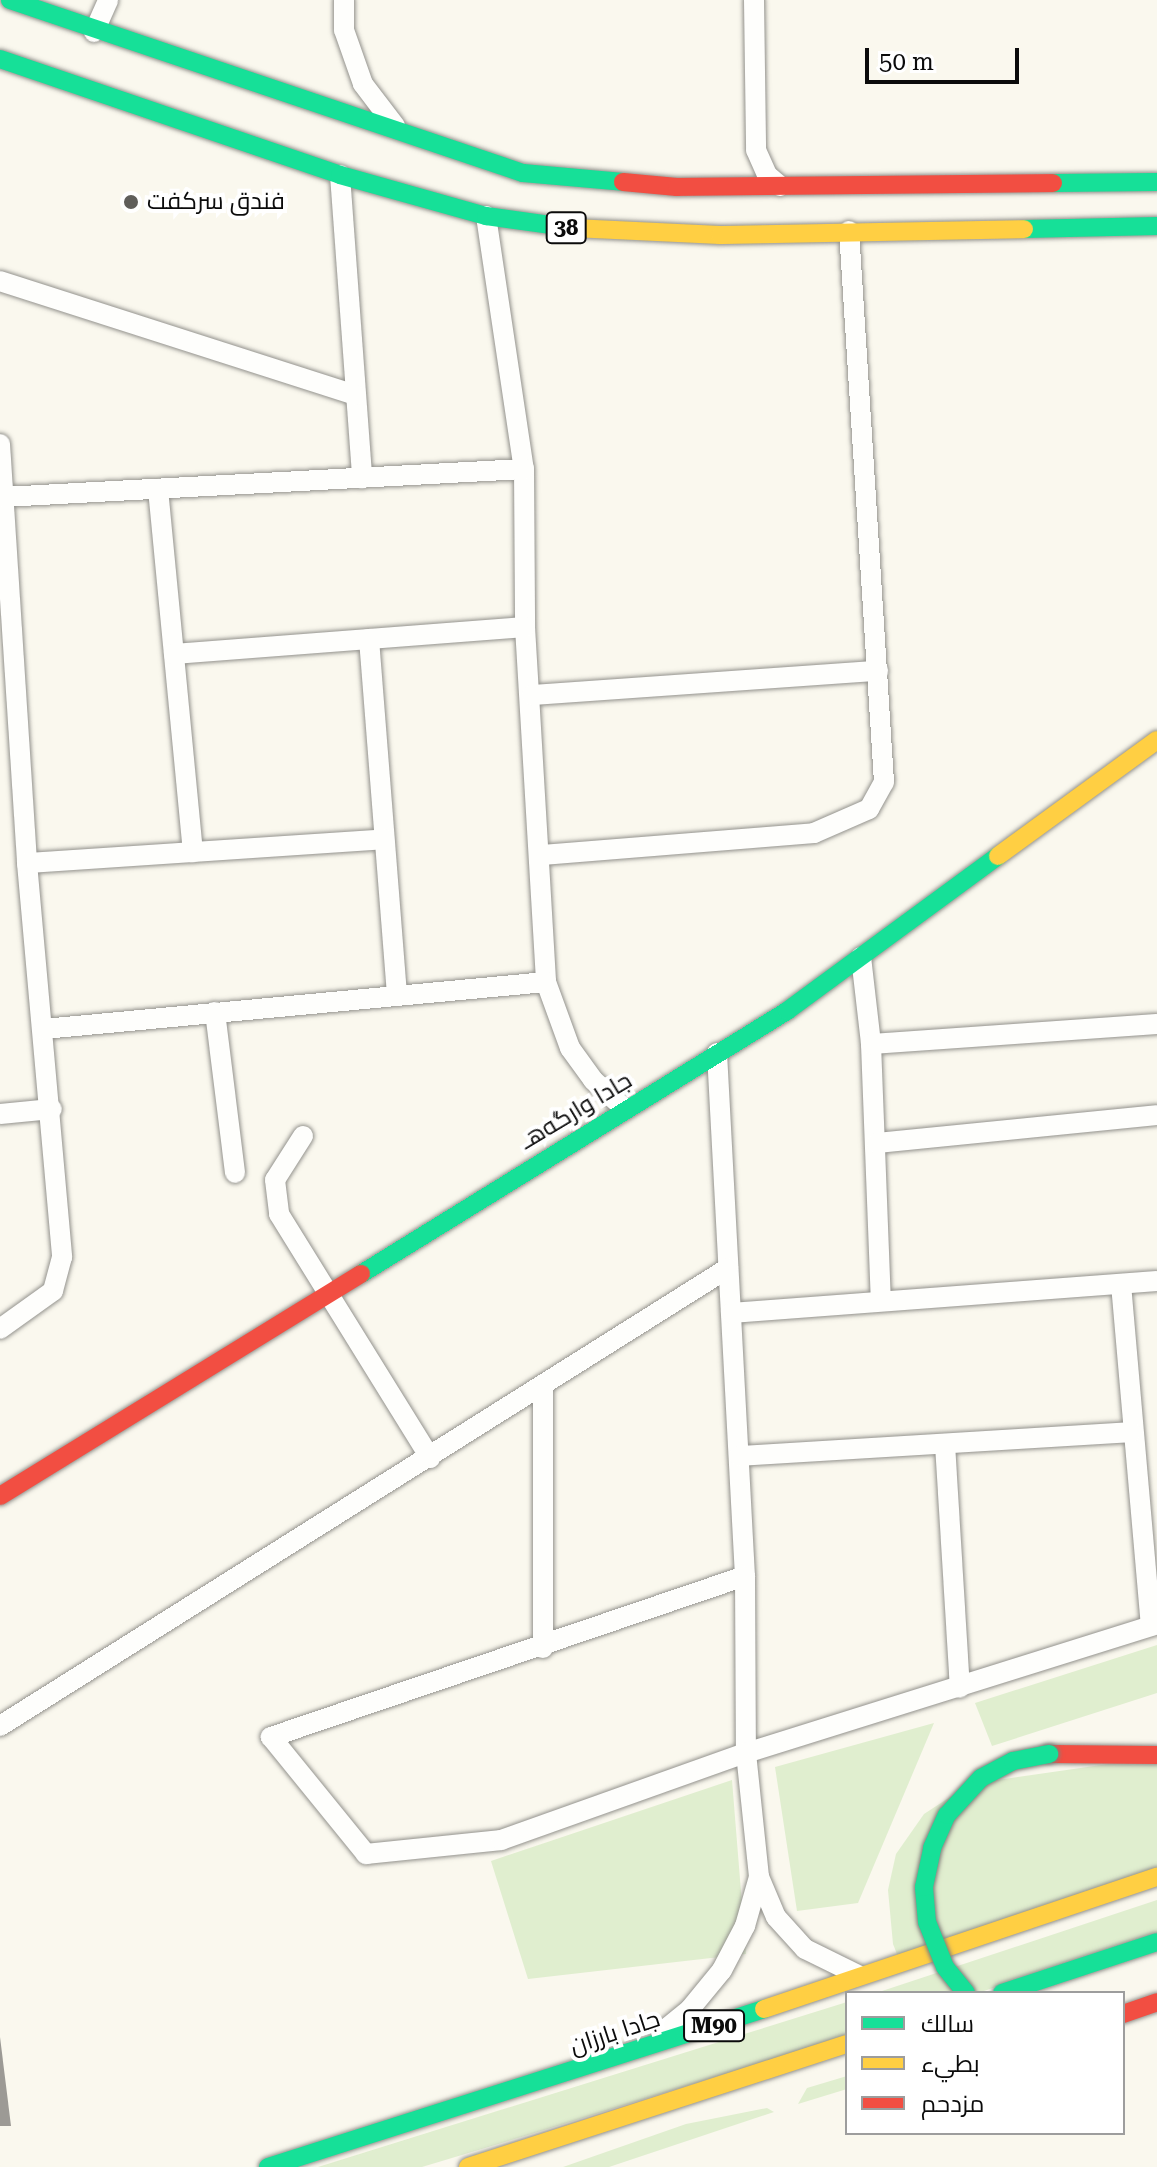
<!DOCTYPE html>
<meta charset="utf-8">
<style>
body{margin:0}
#map{position:relative;width:1157px;height:2167px;overflow:hidden;background:#faf8ee;font-family:"Roboto Serif",Cairo,serif}
div>[style]{position:absolute}
.green>*{inset:0;background:#e0eecf}
.building>*{inset:0;background:#9c9a95}
.roads{filter:drop-shadow(0 0 2px #93928d) drop-shadow(0 0 2px #93928d)}
.street>*{height:20px;margin:-10px;padding:0 10px;transform-origin:10px;border-radius:10px;background:#fefefc}
.fast>*{height:18px;margin:-9px;padding:0 9px;transform-origin:9px;border-radius:9px;background:#16e098}
.slow>*{height:18px;margin:-9px;padding:0 9px;transform-origin:9px;border-radius:9px;background:#ffcf43}
.jam>*{height:18px;margin:-9px;padding:0 9px;transform-origin:9px;border-radius:9px;background:#f24e42}
.bridges{filter:drop-shadow(0 0 2px #807f7a) drop-shadow(0 0 2px #807f7a)}
.fast-bridge>*{height:18px;margin:-9px;padding:0 9px;transform-origin:9px;border-radius:9px;background:#16e098}
.dots>*{width:22px;height:22px;translate:-50% -50%;box-sizing:border-box;border:4px solid #fff;border-radius:50%}
span{translate:-50% -50%;white-space:nowrap;text-align:center;line-height:1.15;-webkit-text-stroke:8px #fff;paint-order:stroke}
.shield-label span{padding:2px 6px;background:#fff;border:2px solid;border-radius:6px;-webkit-text-stroke-width:0}
.shield-label{font-size:22px;color:#0b0b0b;font-weight:700}
.poi-label{font-size:24px;color:#0b0b0b}
.left{translate:0 -50%;text-align:left}
.street-label{font-size:24px;color:#0b0b0b}
.legend{position:absolute;left:845px;top:1991px;width:280px;height:144px;box-sizing:border-box;background:#fff;border:2px solid #9d9d9d;margin:0;padding:10px 14px;list-style:none;font-size:24px;color:#0b0b0b}
.legend li{display:flex;align-items:center;gap:16px;height:40px}
.legend b{width:40px;border:2px solid #9d9d9d}
.scale{position:absolute;left:865px;top:48px;width:154px;height:36px;box-sizing:border-box;border:4px solid #0b0b0b;border-top:0;padding-left:10px;font-size:24px;line-height:28px;white-space:nowrap;color:#0b0b0b;-webkit-text-stroke:6px #fff;paint-order:stroke}
</style>
<div id="map">
<div class="green">
<div style="clip-path:polygon(1157px 1645px,1157px 1693px,992px 1746px,975px 1703px)"></div>
<div style="clip-path:polygon(934px 1723px,858px 1903px,797px 1911px,775px 1767px)"></div>
<div style="clip-path:polygon(1157px 1757px,1157px 1877px,901px 1964px,893px 1944px,888px 1890px,896px 1854px,924px 1814px,970px 1784px)"></div>
<div style="clip-path:polygon(732px 1780px,746px 1954px,528px 1979px,491px 1861px)"></div>
<div style="clip-path:polygon(1157px 1900px,1157px 1933px,978px 1993px,876px 1993px)"></div>
<div style="clip-path:polygon(847px 2002px,847px 2036px,528px 2135px,422px 2167px,318px 2167px)"></div>
<div style="clip-path:polygon(847px 2076px,847px 2089px,798px 2104px,807px 2088px)"></div>
<div style="clip-path:polygon(767px 2108px,774px 2112px,609px 2167px,563px 2167px,686px 2124px)"></div>
</div>
<div class="building">
<div style="clip-path:polygon(0 2037px,11px 2126px,0 2126px)"></div>
</div>
<div class="roads">
<div class="street">
<div style="left:344px;top:0;width:30px;rotate:90deg"></div>
<div style="left:344px;top:30px;width:57px;rotate:70.6deg"></div>
<div style="left:363px;top:84px;width:53px;rotate:52.7deg"></div>
<div style="left:754px;top:0;width:150px;rotate:89.2deg"></div>
<div style="left:756px;top:150px;width:27px;rotate:66deg"></div>
<div style="left:767px;top:175px;width:17px;rotate:40deg"></div>
<div style="left:94px;top:32px;width:35px;rotate:-66deg"></div>
<div style="left:340px;top:175px;width:304px;rotate:85.8deg"></div>
<div style="left:486px;top:216px;width:256px;rotate:81.5deg"></div>
<div style="left:524px;top:469px;width:158px;rotate:89.6deg"></div>
<div style="left:525px;top:627px;width:356px;rotate:86.6deg"></div>
<div style="left:546px;top:982px;width:70px;rotate:70deg"></div>
<div style="left:570px;top:1048px;width:39px;rotate:54deg"></div>
<div style="left:593px;top:1080px;width:43px;rotate:42.2deg"></div>
<div style="left:0;top:281px;width:373px;rotate:17.8deg"></div>
<div style="left:0;top:444px;width:420px;rotate:86.3deg"></div>
<div style="left:27px;top:863px;width:396px;rotate:84.9deg"></div>
<div style="left:62px;top:1257px;width:35px;rotate:105deg"></div>
<div style="left:53px;top:1291px;width:65px;rotate:144.4deg"></div>
<div style="left:158px;top:489px;width:365px;rotate:84.5deg"></div>
<div style="left:3px;top:497px;width:522px;rotate:-3.08deg"></div>
<div style="left:369px;top:639px;width:357px;rotate:85.5deg"></div>
<div style="left:174px;top:654px;width:352px;rotate:-4.4deg"></div>
<div style="left:532px;top:695px;width:347px;rotate:-4deg"></div>
<div style="left:542px;top:855px;width:273px;rotate:-4.6deg"></div>
<div style="left:814px;top:833px;width:60px;rotate:-23.6deg"></div>
<div style="left:869px;top:809px;width:31px;rotate:-61deg"></div>
<div style="left:884px;top:782px;width:552px;rotate:-93.63deg"></div>
<div style="left:27px;top:863px;width:358px;rotate:-3.8deg"></div>
<div style="left:861px;top:957px;width:88px;rotate:83.4deg"></div>
<div style="left:871px;top:1044px;width:255px;rotate:87.8deg"></div>
<div style="left:215px;top:1012px;width:162px;rotate:82.9deg"></div>
<div style="left:44px;top:1029px;width:504px;rotate:-5.35deg"></div>
<div style="left:871px;top:1044px;width:287px;rotate:-4deg"></div>
<div style="left:717px;top:1053px;width:524px;rotate:86.94deg"></div>
<div style="left:745px;top:1576px;width:177px;rotate:89.7deg"></div>
<div style="left:746px;top:1753px;width:125px;rotate:84deg"></div>
<div style="left:759px;top:1877px;width:43px;rotate:67deg"></div>
<div style="left:776px;top:1917px;width:43px;rotate:47.8deg"></div>
<div style="left:805px;top:1949px;width:59px;rotate:26.1deg"></div>
<div style="left:0;top:1114px;width:52px;rotate:-5.5deg"></div>
<div style="left:303px;top:1136px;width:52px;rotate:122.5deg"></div>
<div style="left:275px;top:1180px;width:34px;rotate:83deg"></div>
<div style="left:279px;top:1214px;width:287px;rotate:58.2deg"></div>
<div style="left:877px;top:1143px;width:281px;rotate:-5.7deg"></div>
<div style="left:1121px;top:1284px;width:343px;rotate:85deg"></div>
<div style="left:731px;top:1313px;width:427px;rotate:-4.3deg"></div>
<div style="left:543px;top:1385px;width:263px;rotate:90deg"></div>
<div style="left:945px;top:1444px;width:244px;rotate:86.5deg"></div>
<div style="left:739px;top:1456px;width:393px;rotate:-3.5deg"></div>
<div style="left:745px;top:1576px;width:501px;rotate:161.24deg"></div>
<div style="left:271px;top:1737px;width:151px;rotate:50.9deg"></div>
<div style="left:366px;top:1854px;width:136px;rotate:-5.9deg"></div>
<div style="left:501px;top:1840px;width:260px;rotate:-19.6deg"></div>
<div style="left:746px;top:1753px;width:431px;rotate:-17.4deg"></div>
<div style="left:0;top:1726px;width:860px;rotate:-32.17deg"></div>
<div style="left:662px;top:2032px;width:36px;rotate:-39deg"></div>
<div style="left:690px;top:2009px;width:50px;rotate:-50.6deg"></div>
<div style="left:722px;top:1970px;width:50px;rotate:-62.4deg"></div>
<div style="left:745px;top:1926px;width:51px;rotate:-74.1deg"></div>
</div>
<div class="fast">
<div style="left:10px;top:0;width:541px;rotate:18.64deg"></div>
<div style="left:523px;top:173px;width:100px;rotate:5.1deg"></div>
<div style="left:0;top:59px;width:359px;rotate:18.8deg"></div>
<div style="left:340px;top:175px;width:152px;rotate:15.7deg"></div>
<div style="left:486px;top:216px;width:88px;rotate:7.9deg"></div>
<div style="left:1053px;top:183px;width:104px;rotate:-0.6deg"></div>
<div style="left:1024px;top:229px;width:133px;rotate:-1.3deg"></div>
<div style="left:361px;top:1274px;width:501px;rotate:-31.69deg"></div>
<div style="left:787px;top:1011px;width:262px;rotate:-36.3deg"></div>
<div style="left:1002px;top:1993px;width:163px;rotate:-18.2deg"></div>
<div style="left:268px;top:2167px;width:521px;rotate:-17.67deg"></div>
</div>
<div class="slow">
<div style="left:573px;top:228px;width:147px;rotate:2.7deg"></div>
<div style="left:720px;top:235px;width:304px;rotate:-1.1deg"></div>
<div style="left:998px;top:856px;width:197px;rotate:-36.1deg"></div>
<div style="left:764px;top:2009px;width:415px;rotate:-18.6deg"></div>
<div style="left:468px;top:2167px;width:398px;rotate:-18deg"></div>
</div>
<div class="jam">
<div style="left:623px;top:182px;width:54px;rotate:5.3deg"></div>
<div style="left:677px;top:187px;width:376px;rotate:-0.6deg"></div>
<div style="left:0;top:1496px;width:424px;rotate:-31.6deg"></div>
<div style="left:1049px;top:1754px;width:108px;rotate:0.5deg"></div>
<div style="left:1123px;top:2014px;width:36px;rotate:-19deg"></div>
</div>
</div>
<div class="bridges">
<div class="fast-bridge">
<div style="left:966px;top:1993px;width:33px;rotate:-129deg"></div>
<div style="left:945px;top:1967px;width:48px;rotate:-111.8deg"></div>
<div style="left:927px;top:1922px;width:35px;rotate:-95deg"></div>
<div style="left:924px;top:1887px;width:40px;rotate:-78deg"></div>
<div style="left:932px;top:1848px;width:36px;rotate:-66deg"></div>
<div style="left:947px;top:1815px;width:50px;rotate:-47.4deg"></div>
<div style="left:981px;top:1778px;width:36px;rotate:-28deg"></div>
<div style="left:1013px;top:1761px;width:37px;rotate:-11deg"></div>
</div>
</div>
<div class="dots">
<div style="left:131px;top:202px;background:#5f5e5a"></div>
</div>
<div class="shield-label">
<span style="left:566px;top:228px">38</span>
<span style="left:714px;top:2026px">M90</span>
</div>
<div class="poi-label">
<span class="left" style="left:147px;top:202px">فندق سركفت</span>
</div>
<div class="street-label">
<span style="left:576px;top:1111px;rotate:-31deg">جادا وارگه‌هـ</span>
<span style="left:615px;top:2033px;rotate:-18deg">جادا بارزان</span>
</div>
<ul class="legend">
<li><b style="height:10px;background:#16e098"></b>سالك</li>
<li><b style="height:10px;background:#ffcf43"></b>بطيء</li>
<li><b style="height:10px;background:#f24e42"></b>مزدحم</li>
</ul>
<div class="scale">50 m</div>
</div>
